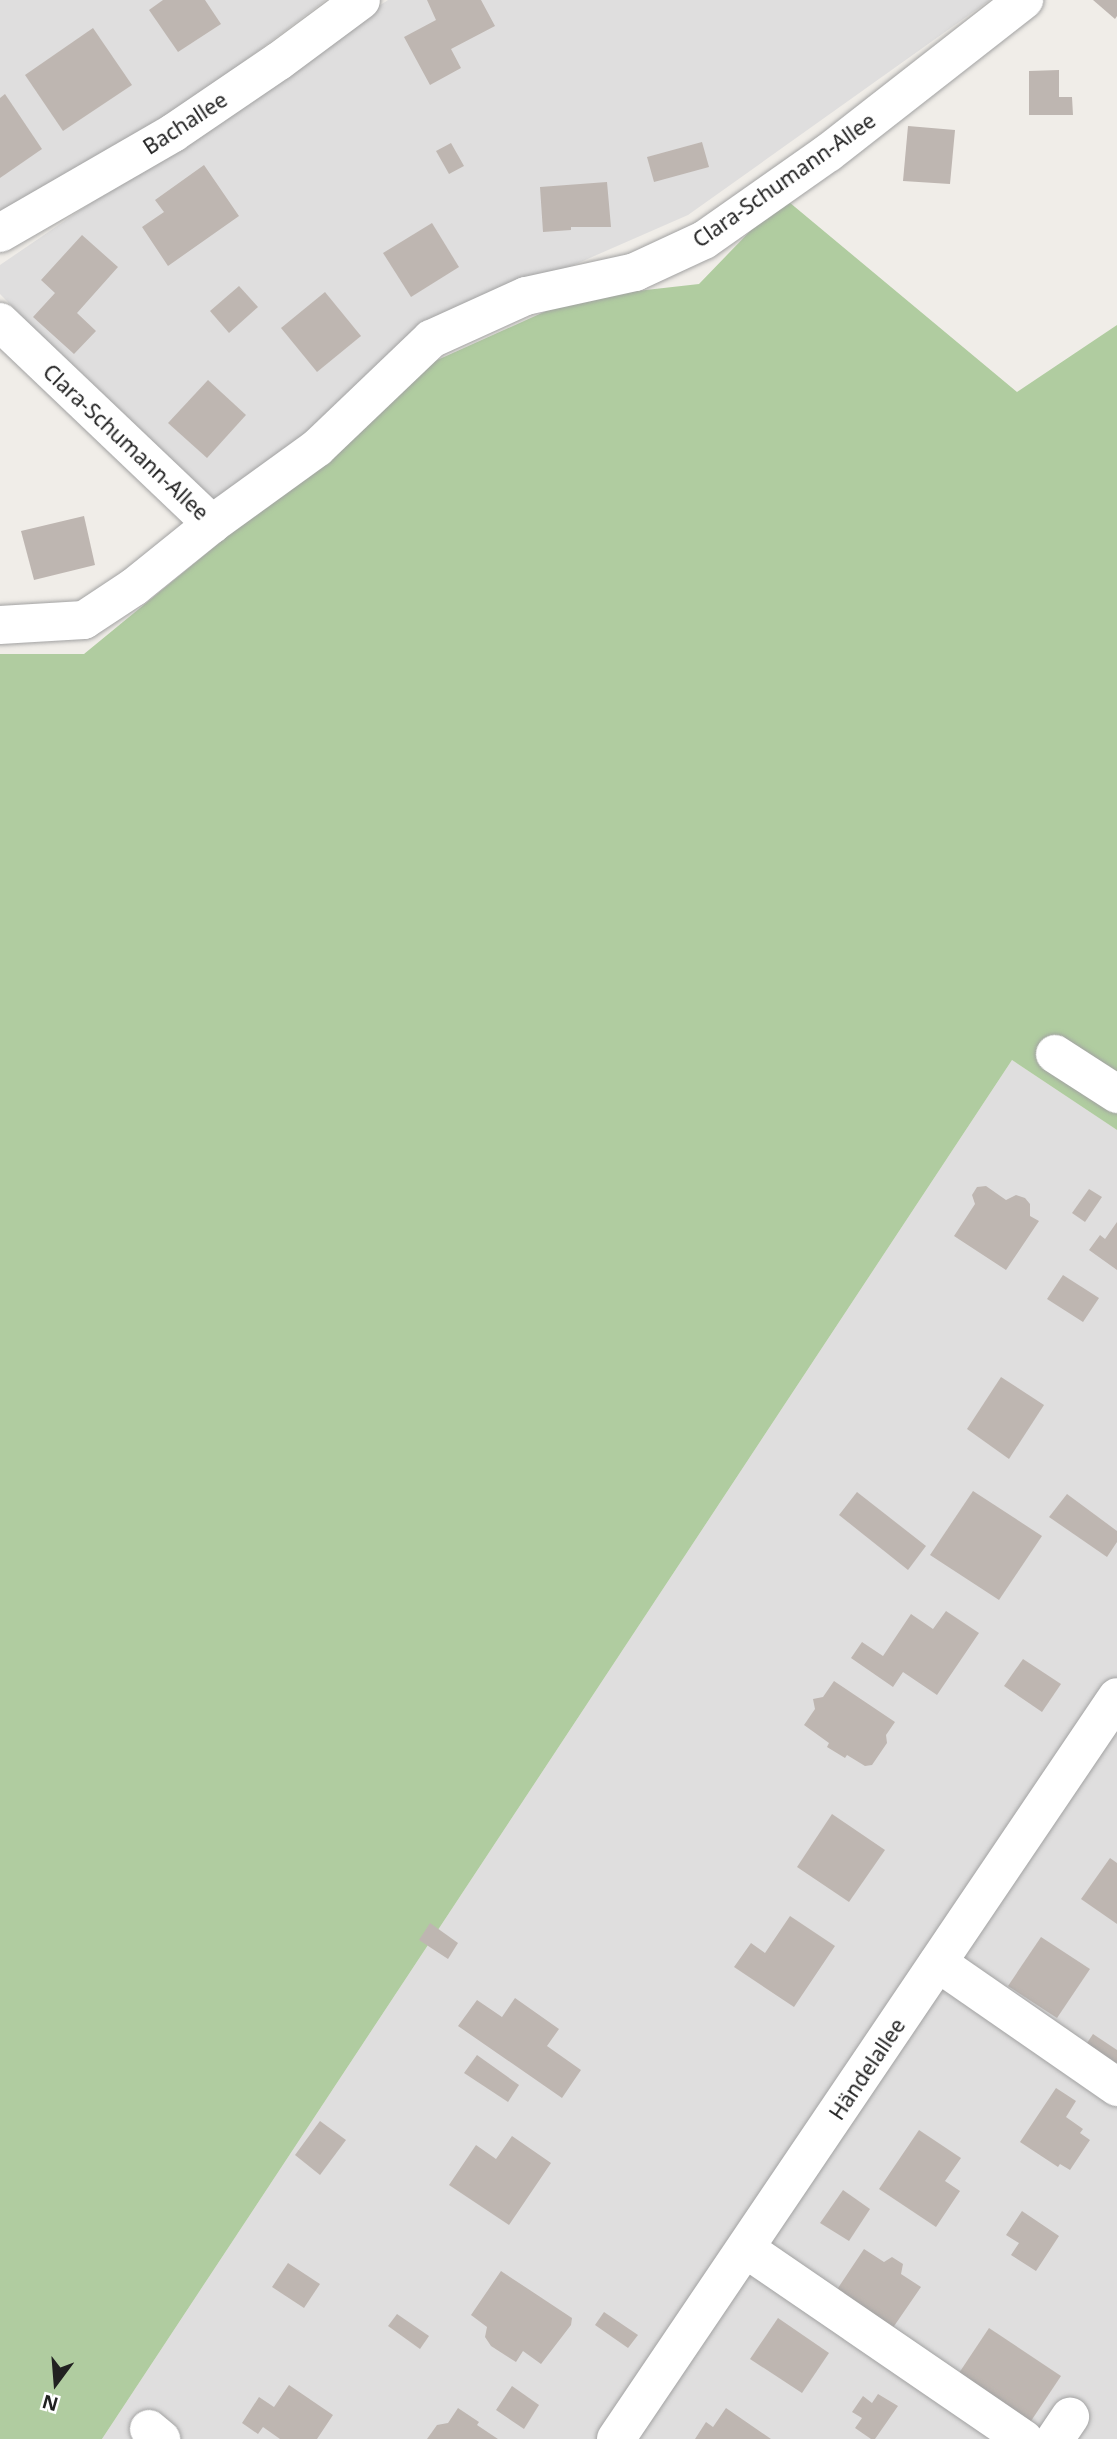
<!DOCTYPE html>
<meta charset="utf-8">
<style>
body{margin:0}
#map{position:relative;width:1117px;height:2439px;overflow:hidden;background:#f0ede8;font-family:"Noto Sans",sans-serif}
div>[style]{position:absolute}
.residential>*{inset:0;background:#dfdede}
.forest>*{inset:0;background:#b0cca0}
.building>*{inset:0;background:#beb6b1}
.roads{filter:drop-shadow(0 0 2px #a2a2a2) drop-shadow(0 0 2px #a2a2a2)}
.minor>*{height:38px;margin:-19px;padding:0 19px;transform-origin:19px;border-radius:19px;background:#fff}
span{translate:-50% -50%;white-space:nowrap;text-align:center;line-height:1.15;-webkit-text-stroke:6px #fff;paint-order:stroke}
.street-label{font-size:21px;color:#212121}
.north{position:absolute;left:21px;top:2348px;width:70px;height:70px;-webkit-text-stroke:5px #fff;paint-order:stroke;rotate:196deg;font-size:19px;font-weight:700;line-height:28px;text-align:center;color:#212121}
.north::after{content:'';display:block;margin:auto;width:24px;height:32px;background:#212121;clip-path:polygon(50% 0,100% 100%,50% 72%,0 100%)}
</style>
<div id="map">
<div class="residential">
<div style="clip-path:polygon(0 0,326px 0,173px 115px,0 228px)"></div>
<div style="clip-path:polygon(388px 0,990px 0,688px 215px,423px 331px,215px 513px,0 294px,0 265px)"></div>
<div style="clip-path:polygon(1012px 1060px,1117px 1130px,1117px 2439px,102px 2439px)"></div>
</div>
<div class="forest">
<div style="clip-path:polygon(783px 197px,1017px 392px,1117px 325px,1117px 1130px,1012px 1060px,102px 2439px,0 2439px,0 654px,84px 654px,303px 474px,424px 366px,575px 298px,699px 284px)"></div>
</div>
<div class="building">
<div style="clip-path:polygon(163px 0,205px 0,221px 24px,178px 52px,149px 10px)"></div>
<div style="clip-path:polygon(427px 0,481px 0,495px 26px,451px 49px,461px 68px,430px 85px,404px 37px,436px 20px)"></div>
<div style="clip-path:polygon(1093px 0,1117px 0,1117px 16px,1115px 19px)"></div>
<div style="clip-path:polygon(93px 28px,132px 85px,63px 131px,25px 75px)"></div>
<div style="clip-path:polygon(1059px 70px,1059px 97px,1072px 97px,1073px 115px,1029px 115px,1029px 71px)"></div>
<div style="clip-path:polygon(5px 94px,42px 149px,0 178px,0 98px)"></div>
<div style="clip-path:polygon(908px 126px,955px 130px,950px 184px,903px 181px)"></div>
<div style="clip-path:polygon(702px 142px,709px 167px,654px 182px,647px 157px)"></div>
<div style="clip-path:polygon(451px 143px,464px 166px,449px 174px,436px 151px)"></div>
<div style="clip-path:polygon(204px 165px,239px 216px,168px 266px,142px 227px,164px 212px,155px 200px)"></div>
<div style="clip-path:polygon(607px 182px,611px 227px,571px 227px,571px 230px,543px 232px,540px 187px)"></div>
<div style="clip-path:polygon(432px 223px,459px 267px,411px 297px,383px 253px)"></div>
<div style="clip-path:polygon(82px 235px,118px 267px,77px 313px,96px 331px,74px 354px,33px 317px,55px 293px,41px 280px)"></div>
<div style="clip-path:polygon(239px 286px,258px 307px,229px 333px,210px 311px)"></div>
<div style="clip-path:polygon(325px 292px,361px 336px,317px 372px,281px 328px)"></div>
<div style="clip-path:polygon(208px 380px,246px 415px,207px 458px,168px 423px)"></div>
<div style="clip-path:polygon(84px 516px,95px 565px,34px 580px,21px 531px)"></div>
<div style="clip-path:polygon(986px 1186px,1006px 1200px,1016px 1195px,1025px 1198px,1030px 1204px,1030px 1216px,1039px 1221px,1006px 1270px,954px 1236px,975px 1204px,972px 1195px,977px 1187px)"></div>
<div style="clip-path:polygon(1089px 1189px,1102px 1197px,1085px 1222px,1072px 1213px)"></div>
<div style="clip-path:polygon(1117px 1222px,1117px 1270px,1089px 1250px,1100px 1235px,1105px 1239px)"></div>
<div style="clip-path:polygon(1063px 1275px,1099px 1298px,1083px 1322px,1047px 1299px)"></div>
<div style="clip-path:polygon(1001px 1377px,1044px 1405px,1009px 1459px,967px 1429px)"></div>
<div style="clip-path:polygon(973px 1491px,1042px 1536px,999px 1600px,930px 1555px)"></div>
<div style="clip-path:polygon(857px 1492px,926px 1546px,908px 1570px,839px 1515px)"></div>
<div style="clip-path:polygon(1067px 1494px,1117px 1531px,1117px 1542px,1107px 1557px,1049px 1517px)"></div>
<div style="clip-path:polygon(946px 1611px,979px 1633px,937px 1695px,903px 1672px,893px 1687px,851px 1658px,862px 1642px,883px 1656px,911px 1614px,933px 1629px)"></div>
<div style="clip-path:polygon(1023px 1659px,1061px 1684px,1042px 1712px,1004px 1686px)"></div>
<div style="clip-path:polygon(834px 1681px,895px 1722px,886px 1735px,887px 1743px,872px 1765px,865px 1766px,847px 1755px,845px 1758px,827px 1747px,829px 1743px,804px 1725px,815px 1709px,813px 1699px,823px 1697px)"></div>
<div style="clip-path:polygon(832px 1814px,885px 1850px,849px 1902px,797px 1867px)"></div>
<div style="clip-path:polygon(1110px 1858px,1117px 1863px,1117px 1924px,1081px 1899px)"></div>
<div style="clip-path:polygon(790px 1916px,835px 1946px,794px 2007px,734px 1967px,751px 1943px,765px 1953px)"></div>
<div style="clip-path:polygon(430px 1923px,458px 1943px,448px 1959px,419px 1940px)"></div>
<div style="clip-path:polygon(1041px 1937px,1090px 1969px,1057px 2018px,1008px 1986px)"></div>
<div style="clip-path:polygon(515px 1998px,559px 2029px,547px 2046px,581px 2070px,562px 2098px,458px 2026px,477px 2000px,502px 2017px)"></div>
<div style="clip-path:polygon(1093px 2034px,1117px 2050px,1117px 2076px,1081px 2052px)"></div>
<div style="clip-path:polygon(477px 2055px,519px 2085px,508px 2102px,464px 2073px)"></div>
<div style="clip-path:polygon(1056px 2088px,1076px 2101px,1066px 2117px,1083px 2129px,1080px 2133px,1090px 2140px,1070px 2170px,1060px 2164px,1058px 2167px,1020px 2142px)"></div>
<div style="clip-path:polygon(320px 2121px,346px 2140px,320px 2175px,295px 2155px)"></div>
<div style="clip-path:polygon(919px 2130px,961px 2158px,945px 2181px,960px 2191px,936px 2227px,879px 2189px)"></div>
<div style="clip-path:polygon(512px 2136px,551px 2163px,509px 2225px,449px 2185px,476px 2145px,496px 2159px)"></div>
<div style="clip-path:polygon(843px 2190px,870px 2209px,849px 2241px,820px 2223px)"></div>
<div style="clip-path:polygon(1022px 2211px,1059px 2236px,1036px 2271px,1011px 2255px,1019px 2243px,1006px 2235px)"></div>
<div style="clip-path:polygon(864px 2249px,884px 2262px,892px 2257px,903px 2264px,901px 2274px,921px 2287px,890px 2332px,834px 2294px)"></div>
<div style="clip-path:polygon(288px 2263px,320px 2284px,304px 2308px,272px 2287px)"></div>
<div style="clip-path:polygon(501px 2271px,572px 2318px,571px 2325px,541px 2364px,523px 2351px,516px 2362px,491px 2346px,485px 2337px,487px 2327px,471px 2315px)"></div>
<div style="clip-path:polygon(604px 2312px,638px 2335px,628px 2348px,595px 2325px)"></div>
<div style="clip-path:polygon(397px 2314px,429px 2336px,420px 2349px,388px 2326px)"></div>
<div style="clip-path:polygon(778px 2318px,829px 2353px,802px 2393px,750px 2359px)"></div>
<div style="clip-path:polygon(989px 2328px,1061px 2376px,1029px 2424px,957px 2376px)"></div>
<div style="clip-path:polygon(289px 2385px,333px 2415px,317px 2439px,280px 2439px,263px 2427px,258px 2434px,242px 2423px,259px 2397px,274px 2407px)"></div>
<div style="clip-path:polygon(512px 2386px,539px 2405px,524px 2429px,496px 2410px)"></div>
<div style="clip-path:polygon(878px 2394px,898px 2406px,875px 2439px,871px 2439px,855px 2428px,862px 2418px,852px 2412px,863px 2396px,872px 2403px)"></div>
<div style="clip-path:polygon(458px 2408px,479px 2422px,477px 2425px,498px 2439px,427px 2439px,437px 2425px,448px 2423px)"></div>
<div style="clip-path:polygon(726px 2408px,771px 2439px,695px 2439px,706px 2422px,713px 2427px)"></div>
</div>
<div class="roads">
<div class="minor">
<div style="left:0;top:233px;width:200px;rotate:-30deg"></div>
<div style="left:173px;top:133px;width:128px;rotate:-34.2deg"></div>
<div style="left:279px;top:61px;width:102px;rotate:-36.6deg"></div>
<div style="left:0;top:322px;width:293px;rotate:43.6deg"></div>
<div style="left:0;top:625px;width:84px;rotate:-3.4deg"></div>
<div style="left:84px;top:620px;width:60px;rotate:-33.4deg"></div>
<div style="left:134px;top:587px;width:100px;rotate:-38.9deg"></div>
<div style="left:212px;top:524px;width:130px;rotate:-35.9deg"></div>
<div style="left:317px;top:448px;width:158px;rotate:-43.7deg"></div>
<div style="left:431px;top:339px;width:104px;rotate:-24.4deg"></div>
<div style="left:526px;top:296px;width:112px;rotate:-12.4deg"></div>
<div style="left:635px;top:272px;width:76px;rotate:-24.9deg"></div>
<div style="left:704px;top:240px;width:151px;rotate:-35.1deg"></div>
<div style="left:828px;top:153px;width:249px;rotate:-38deg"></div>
<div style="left:1055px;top:1054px;width:74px;rotate:32.8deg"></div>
<div style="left:938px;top:1963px;width:218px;rotate:34.7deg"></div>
<div style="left:746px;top:2249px;width:337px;rotate:34.4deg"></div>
<div style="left:149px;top:2429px;width:16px;rotate:40deg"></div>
<div style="left:616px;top:2439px;width:895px;rotate:-55.97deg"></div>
<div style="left:1055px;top:2439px;width:27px;rotate:-56deg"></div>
</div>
</div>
<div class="street-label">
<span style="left:185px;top:123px;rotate:-33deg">Bachallee</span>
<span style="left:784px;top:180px;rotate:-35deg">Clara-Schumann-Allee</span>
<span style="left:126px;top:442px;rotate:43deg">Clara-Schumann-Allee</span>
<span style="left:867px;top:2069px;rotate:-56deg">Händelallee</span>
</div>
<div class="north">N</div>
</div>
